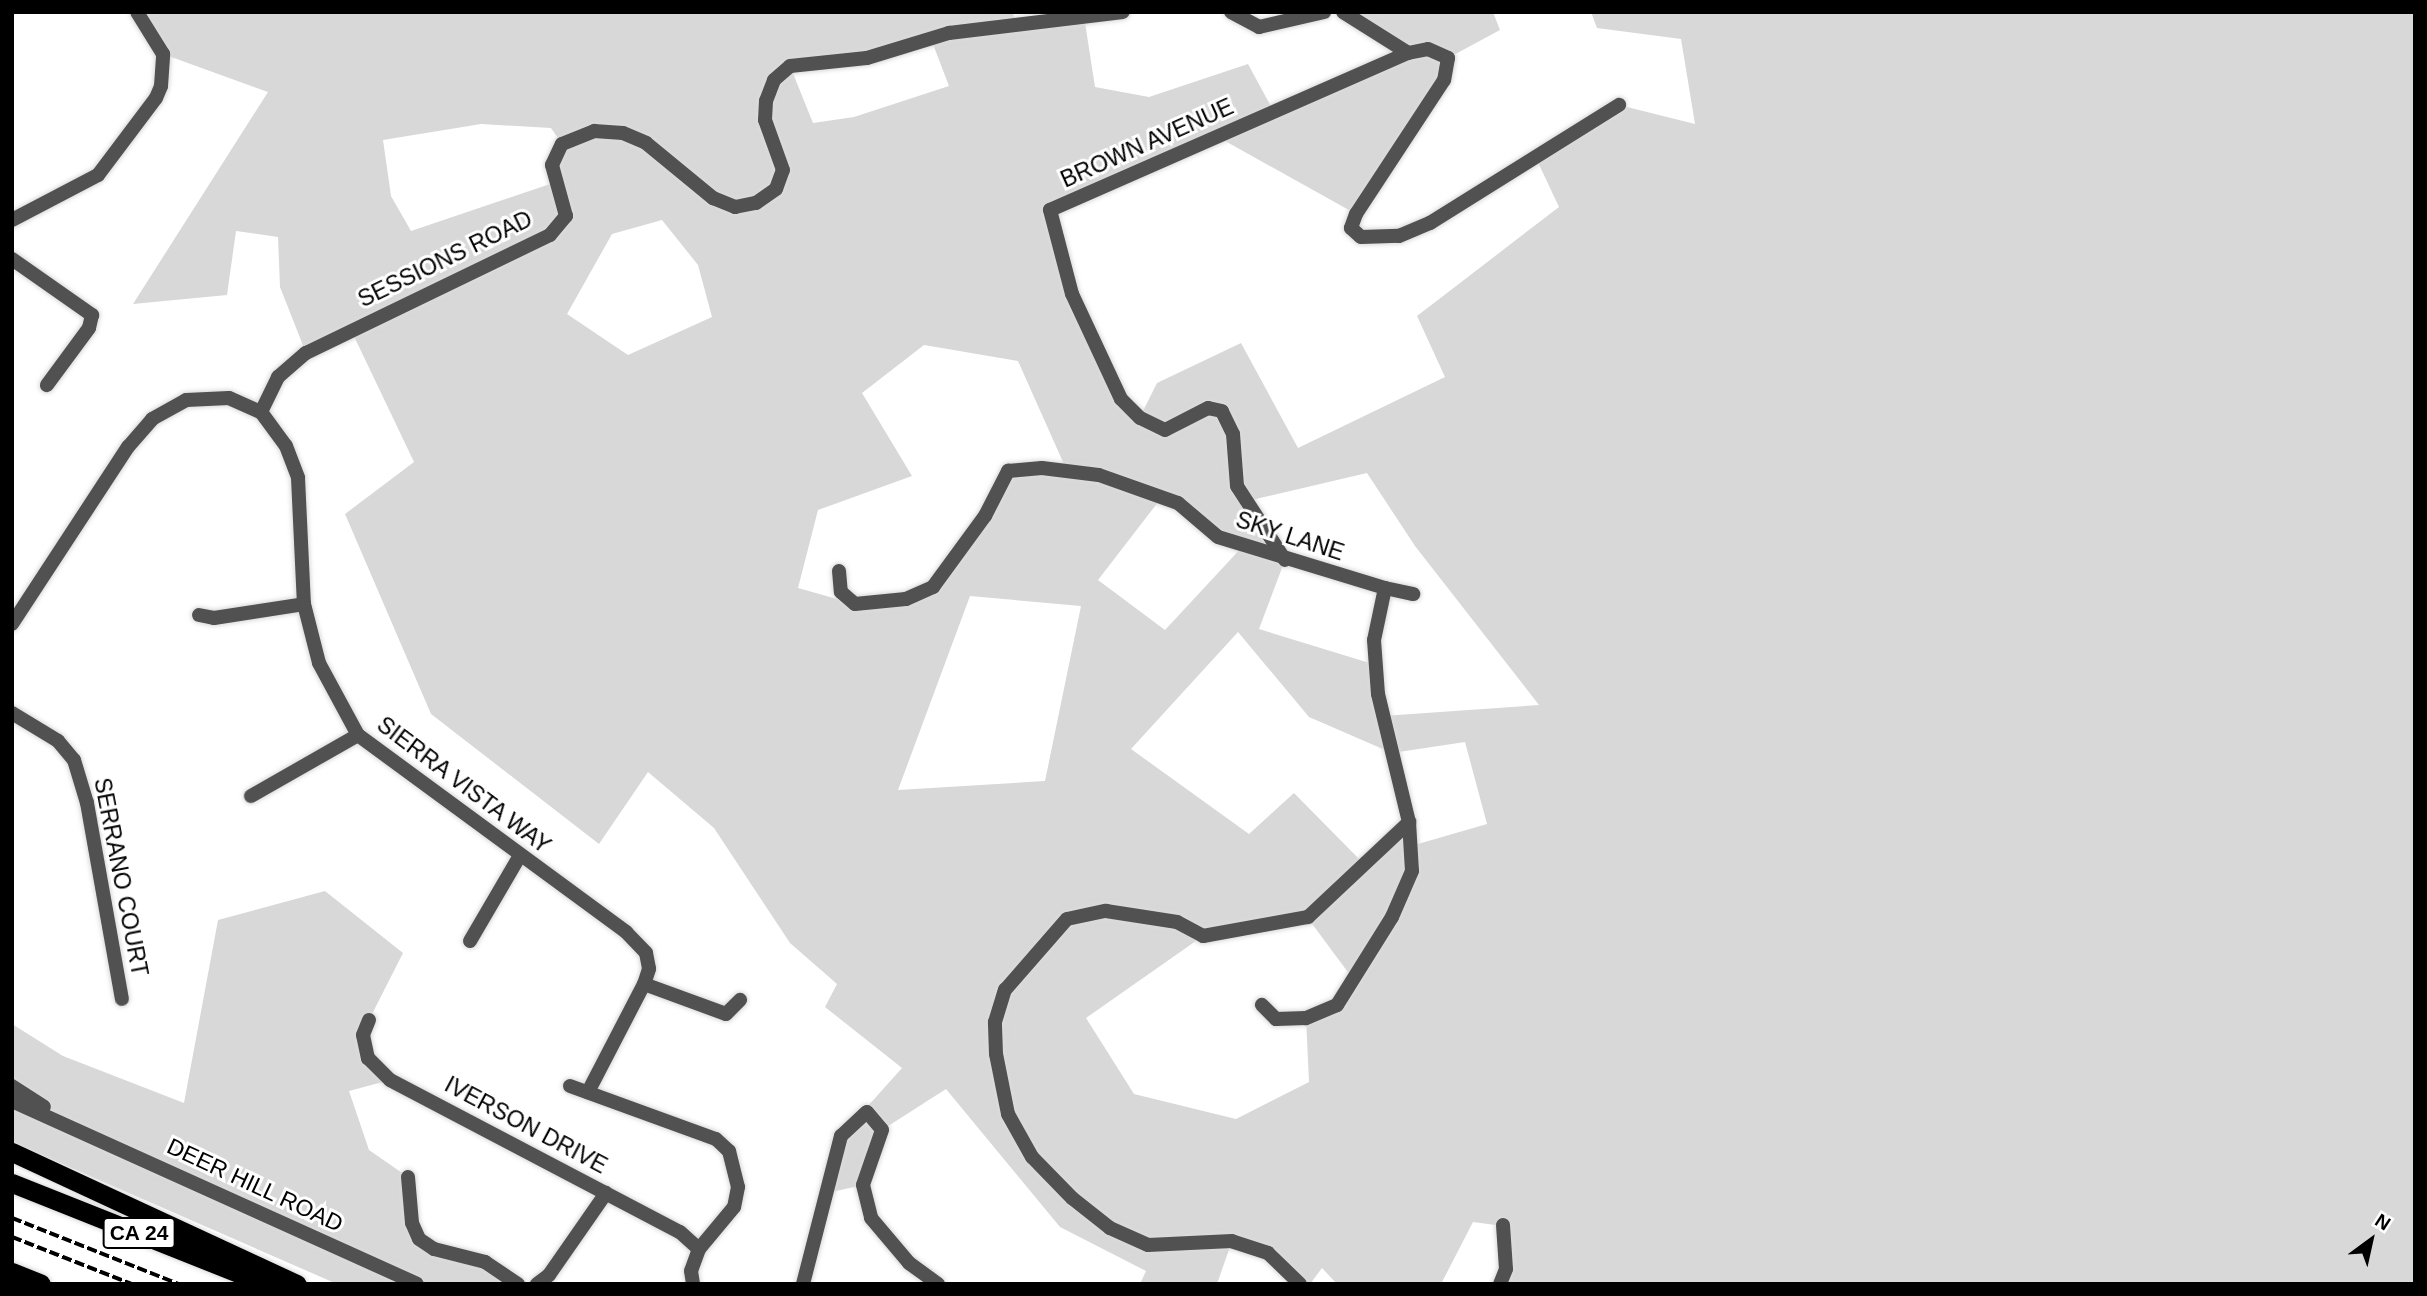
<!DOCTYPE html>
<style>
body{margin:0}
#map{position:relative;width:2427px;height:1296px;overflow:hidden;background:#fff;font-family:Helvetica,sans-serif}
div>[style]{position:absolute}
.green>*{inset:0;background:#d8d8d8}
.roads{filter:drop-shadow(0 0 2px #dbdbdb) drop-shadow(0 0 2px #dbdbdb)}
.minor>*{height:14px;margin:-7px;padding:0 7px;transform-origin:7px;border-radius:7px;background:#515151}
.highway>*{height:19px;margin:-9.5px;padding:0 9.5px;transform-origin:9.5px;border-radius:9.5px;background:#000}
.rail>*{height:3.5px;margin-top:-1.75px;transform-origin:0;background:repeating-linear-gradient(90deg,#000 0 10px,transparent 0 13.5px)}
span{translate:-50% -50%;white-space:nowrap;text-align:center;line-height:1.15;-webkit-text-stroke:6px #fff;paint-order:stroke}
.shield-label span{padding:2px 5px;background:#fff;border:2px solid;border-radius:5px;-webkit-text-stroke-width:0}
.shield-label{font-size:21px;color:#000;font-weight:700}
.street-label{font-size:23px;color:#000}
.frame{position:absolute;inset:0;border:14px solid #000;pointer-events:none}
.north{position:absolute;left:2336px;top:1205px;width:70px;height:70px;-webkit-text-stroke:5px #fff;paint-order:stroke;rotate:33deg;font-size:19px;font-weight:700;line-height:28px;text-align:center;color:#000}
.north::after{content:'';display:block;margin:auto;width:24px;height:32px;background:#000;clip-path:polygon(50% 0,100% 100%,50% 72%,0 100%)}
</style>
<div id="map">
<div class="green">
<div style="clip-path:polygon(evenodd,137px 12px,1013px 12px,1015px 23px,1084px 16px,1095px 87px,1149px 97px,1248px 64px,1274px 112px,1407px 54px,1343px 12px,1493px 12px,1500px 30px,1448px 58px,1444px 80px,1356px 214px,1218px 137px,1050px 210px,1072px 294px,1121px 399px,1140px 417px,1157px 383px,1241px 343px,1298px 448px,1445px 377px,1417px 316px,1559px 207px,1535px 156px,1619px 105px,1695px 124px,1681px 39px,1597px 28px,1591px 12px,2415px 12px,2415px 1284px,1500px 1284px,1503px 1226px,1473px 1222px,1441px 1284px,1337px 1284px,1322px 1268px,1310px 1284px,1300px 1284px,1285px 1265px,1232px 1241px,1217px 1284px,1140px 1284px,1146px 1271px,1060px 1227px,946px 1089px,882px 1130px,863px 1185px,827px 1193px,841px 1136px,902px 1068px,825px 1007px,837px 984px,790px 943px,714px 828px,648px 772px,599px 844px,431px 714px,345px 514px,414px 462px,351px 330px,306px 353px,280px 287px,278px 237px,236px 231px,227px 295px,133px 304px,268px 92px,163px 54px,137px 12px,931px 39px,949px 86px,854px 117px,813px 123px,790px 66px,931px 39px,137px 12px,481px 124px,551px 128px,562px 144px,553px 183px,411px 231px,391px 196px,383px 140px,481px 124px,137px 12px,662px 220px,698px 265px,712px 317px,628px 355px,567px 314px,612px 234px,662px 220px,137px 12px,924px 345px,1018px 361px,1067px 471px,1008px 471px,933px 587px,855px 604px,798px 588px,818px 510px,912px 476px,862px 393px,924px 345px,137px 12px,1367px 473px,1415px 546px,1539px 705px,1383px 716px,1376px 665px,1259px 629px,1285px 560px,1247px 501px,1367px 473px,137px 12px,1162px 497px,1243px 546px,1165px 630px,1098px 580px,1162px 497px,137px 12px,970px 596px,1081px 606px,1045px 781px,898px 790px,970px 596px,137px 12px,1238px 632px,1309px 717px,1392px 753px,1465px 742px,1487px 824px,1411px 846px,1409px 822px,1364px 864px,1294px 793px,1249px 834px,1131px 749px,1238px 632px,137px 12px,1307px 917px,1353px 979px,1337px 1005px,1306px 1018px,1309px 1082px,1236px 1119px,1134px 1094px,1086px 1018px,1203px 936px,1307px 917px)"></div>
<div style="clip-path:polygon(325px 891px,403px 953px,369px 1020px,369px 1058px,390px 1080px,349px 1091px,369px 1150px,408px 1177px,419px 1239px,518px 1284px,337px 1284px,12px 1142px,12px 1024px,63px 1056px,184px 1103px,218px 920px)"></div>
</div>
<div class="roads">
<div class="minor">
<div style="left:1231px;top:12px;width:32px;rotate:28deg"></div>
<div style="left:1259px;top:27px;width:67px;rotate:-13deg"></div>
<div style="left:1343px;top:12px;width:77px;rotate:32.2deg"></div>
<div style="left:12px;top:220px;width:97px;rotate:-27.6deg"></div>
<div style="left:98px;top:175px;width:96px;rotate:-53deg"></div>
<div style="left:156px;top:98px;width:13px;rotate:-67deg"></div>
<div style="left:161px;top:86px;width:32px;rotate:-86deg"></div>
<div style="left:163px;top:54px;width:49px;rotate:-121.8deg"></div>
<div style="left:12px;top:259px;width:98px;rotate:35deg"></div>
<div style="left:92px;top:315px;width:13px;rotate:103deg"></div>
<div style="left:89px;top:328px;width:71px;rotate:126.4deg"></div>
<div style="left:261px;top:412px;width:39px;rotate:-64deg"></div>
<div style="left:278px;top:377px;width:37px;rotate:-41deg"></div>
<div style="left:306px;top:353px;width:271px;rotate:-25.8deg"></div>
<div style="left:550px;top:235px;width:25px;rotate:-50deg"></div>
<div style="left:566px;top:216px;width:53px;rotate:-105.4deg"></div>
<div style="left:552px;top:165px;width:23px;rotate:-65deg"></div>
<div style="left:562px;top:144px;width:35px;rotate:-22deg"></div>
<div style="left:594px;top:131px;width:29px;rotate:4deg"></div>
<div style="left:623px;top:133px;width:25px;rotate:23deg"></div>
<div style="left:646px;top:143px;width:87px;rotate:39.4deg"></div>
<div style="left:713px;top:198px;width:24px;rotate:22deg"></div>
<div style="left:735px;top:207px;width:21px;rotate:-11deg"></div>
<div style="left:756px;top:203px;width:24px;rotate:-35deg"></div>
<div style="left:776px;top:189px;width:20px;rotate:-70deg"></div>
<div style="left:783px;top:170px;width:53px;rotate:-109.8deg"></div>
<div style="left:765px;top:120px;width:19px;rotate:-87deg"></div>
<div style="left:766px;top:101px;width:22px;rotate:-69deg"></div>
<div style="left:774px;top:80px;width:21px;rotate:-41deg"></div>
<div style="left:790px;top:66px;width:77px;rotate:-5.9deg"></div>
<div style="left:867px;top:58px;width:86px;rotate:-17deg"></div>
<div style="left:949px;top:33px;width:175px;rotate:-6.9deg"></div>
<div style="left:1285px;top:560px;width:88px;rotate:-123deg"></div>
<div style="left:1237px;top:486px;width:52px;rotate:-94.4deg"></div>
<div style="left:1233px;top:434px;width:25px;rotate:-116deg"></div>
<div style="left:1222px;top:411px;width:14px;rotate:-168deg"></div>
<div style="left:1208px;top:408px;width:48px;rotate:152.9deg"></div>
<div style="left:1165px;top:430px;width:28px;rotate:-154deg"></div>
<div style="left:1140px;top:418px;width:27px;rotate:-135deg"></div>
<div style="left:1121px;top:399px;width:116px;rotate:-115deg"></div>
<div style="left:1072px;top:294px;width:87px;rotate:-104.7deg"></div>
<div style="left:1050px;top:210px;width:391px;rotate:-23.7deg"></div>
<div style="left:1408px;top:53px;width:20px;rotate:-11deg"></div>
<div style="left:1428px;top:49px;width:22px;rotate:24deg"></div>
<div style="left:1448px;top:58px;width:22px;rotate:100deg"></div>
<div style="left:1444px;top:80px;width:160px;rotate:123.3deg"></div>
<div style="left:1356px;top:214px;width:15px;rotate:110deg"></div>
<div style="left:1351px;top:228px;width:13px;rotate:42deg"></div>
<div style="left:1361px;top:237px;width:38px;rotate:-2deg"></div>
<div style="left:1399px;top:236px;width:34px;rotate:-23deg"></div>
<div style="left:1430px;top:223px;width:223px;rotate:-32deg"></div>
<div style="left:839px;top:571px;width:21px;rotate:85deg"></div>
<div style="left:841px;top:592px;width:18px;rotate:41deg"></div>
<div style="left:855px;top:604px;width:51px;rotate:-5.6deg"></div>
<div style="left:906px;top:599px;width:30px;rotate:-24deg"></div>
<div style="left:933px;top:587px;width:88px;rotate:-53.8deg"></div>
<div style="left:985px;top:516px;width:51px;rotate:-62.9deg"></div>
<div style="left:1008px;top:471px;width:34px;rotate:-5deg"></div>
<div style="left:1042px;top:468px;width:57px;rotate:7deg"></div>
<div style="left:1099px;top:475px;width:84px;rotate:19.5deg"></div>
<div style="left:1178px;top:503px;width:52px;rotate:40.4deg"></div>
<div style="left:1218px;top:537px;width:175px;rotate:17deg"></div>
<div style="left:1385px;top:588px;width:53px;rotate:101.9deg"></div>
<div style="left:1374px;top:640px;width:54px;rotate:85.8deg"></div>
<div style="left:1378px;top:694px;width:132px;rotate:76.4deg"></div>
<div style="left:1409px;top:822px;width:49px;rotate:86.5deg"></div>
<div style="left:1412px;top:871px;width:50px;rotate:113.5deg"></div>
<div style="left:1392px;top:917px;width:104px;rotate:122deg"></div>
<div style="left:1337px;top:1005px;width:34px;rotate:157deg"></div>
<div style="left:1306px;top:1018px;width:30px;rotate:178deg"></div>
<div style="left:1276px;top:1019px;width:20px;rotate:-135deg"></div>
<div style="left:1385px;top:588px;width:29px;rotate:12deg"></div>
<div style="left:199px;top:615px;width:15px;rotate:11deg"></div>
<div style="left:214px;top:618px;width:91px;rotate:-8.8deg"></div>
<div style="left:12px;top:624px;width:212px;rotate:-56.8deg"></div>
<div style="left:128px;top:447px;width:37px;rotate:-49deg"></div>
<div style="left:152px;top:419px;width:39px;rotate:-29deg"></div>
<div style="left:186px;top:400px;width:43px;rotate:-2.7deg"></div>
<div style="left:229px;top:398px;width:35px;rotate:24deg"></div>
<div style="left:261px;top:412px;width:42px;rotate:53.7deg"></div>
<div style="left:286px;top:446px;width:34px;rotate:69deg"></div>
<div style="left:298px;top:478px;width:126px;rotate:87.3deg"></div>
<div style="left:304px;top:604px;width:61px;rotate:75.7deg"></div>
<div style="left:319px;top:663px;width:82px;rotate:61.6deg"></div>
<div style="left:358px;top:735px;width:333px;rotate:36.3deg"></div>
<div style="left:626px;top:932px;width:29px;rotate:46deg"></div>
<div style="left:646px;top:953px;width:16px;rotate:79deg"></div>
<div style="left:649px;top:969px;width:16px;rotate:108deg"></div>
<div style="left:644px;top:984px;width:122px;rotate:117.4deg"></div>
<div style="left:12px;top:713px;width:54px;rotate:31.3deg"></div>
<div style="left:58px;top:741px;width:25px;rotate:50deg"></div>
<div style="left:74px;top:760px;width:45px;rotate:73.2deg"></div>
<div style="left:87px;top:803px;width:199px;rotate:79.9deg"></div>
<div style="left:251px;top:796px;width:123px;rotate:-29.7deg"></div>
<div style="left:470px;top:941px;width:97px;rotate:-59.7deg"></div>
<div style="left:644px;top:984px;width:87px;rotate:20.1deg"></div>
<div style="left:726px;top:1014px;width:20px;rotate:-45deg"></div>
<div style="left:369px;top:1020px;width:16px;rotate:112deg"></div>
<div style="left:363px;top:1035px;width:24px;rotate:78deg"></div>
<div style="left:368px;top:1058px;width:31px;rotate:45deg"></div>
<div style="left:390px;top:1080px;width:327px;rotate:27.7deg"></div>
<div style="left:680px;top:1232px;width:25px;rotate:42deg"></div>
<div style="left:12px;top:1086px;width:38px;rotate:33deg"></div>
<div style="left:570px;top:1086px;width:155px;rotate:20deg"></div>
<div style="left:716px;top:1139px;width:18px;rotate:43deg"></div>
<div style="left:729px;top:1151px;width:37px;rotate:76deg"></div>
<div style="left:738px;top:1187px;width:20px;rotate:101deg"></div>
<div style="left:734px;top:1207px;width:55px;rotate:129.8deg"></div>
<div style="left:699px;top:1249px;width:23px;rotate:110deg"></div>
<div style="left:691px;top:1271px;width:13px;rotate:81deg"></div>
<div style="left:12px;top:1101px;width:444px;rotate:24.3deg"></div>
<div style="left:408px;top:1177px;width:46px;rotate:85deg"></div>
<div style="left:412px;top:1223px;width:17px;rotate:66deg"></div>
<div style="left:419px;top:1239px;width:18px;rotate:34deg"></div>
<div style="left:434px;top:1249px;width:53px;rotate:14.3deg"></div>
<div style="left:485px;top:1262px;width:40px;rotate:34deg"></div>
<div style="left:537px;top:1284px;width:15px;rotate:-37deg"></div>
<div style="left:549px;top:1275px;width:100px;rotate:-55.2deg"></div>
<div style="left:803px;top:1284px;width:153px;rotate:-75.6deg"></div>
<div style="left:841px;top:1136px;width:35px;rotate:-43deg"></div>
<div style="left:867px;top:1112px;width:23px;rotate:50deg"></div>
<div style="left:882px;top:1130px;width:58px;rotate:109.1deg"></div>
<div style="left:863px;top:1185px;width:34px;rotate:76deg"></div>
<div style="left:871px;top:1218px;width:59px;rotate:49.8deg"></div>
<div style="left:909px;top:1263px;width:36px;rotate:36deg"></div>
<div style="left:1300px;top:1284px;width:45px;rotate:-135.9deg"></div>
<div style="left:1268px;top:1253px;width:38px;rotate:-162deg"></div>
<div style="left:1232px;top:1241px;width:84px;rotate:177.3deg"></div>
<div style="left:1148px;top:1245px;width:42px;rotate:-155.9deg"></div>
<div style="left:1110px;top:1228px;width:48px;rotate:-141.7deg"></div>
<div style="left:1072px;top:1198px;width:57px;rotate:-134.3deg"></div>
<div style="left:1032px;top:1157px;width:49px;rotate:-119.2deg"></div>
<div style="left:1008px;top:1114px;width:61px;rotate:-101.3deg"></div>
<div style="left:996px;top:1054px;width:32px;rotate:-92deg"></div>
<div style="left:995px;top:1022px;width:34px;rotate:-73deg"></div>
<div style="left:1005px;top:990px;width:94px;rotate:-48.9deg"></div>
<div style="left:1067px;top:919px;width:40px;rotate:-12deg"></div>
<div style="left:1106px;top:911px;width:72px;rotate:8.8deg"></div>
<div style="left:1177px;top:922px;width:30px;rotate:28deg"></div>
<div style="left:1203px;top:936px;width:107px;rotate:-10.3deg"></div>
<div style="left:1308px;top:917px;width:139px;rotate:-43.2deg"></div>
<div style="left:1500px;top:1284px;width:16px;rotate:-68deg"></div>
<div style="left:1506px;top:1269px;width:44px;rotate:-93.9deg"></div>
</div>
<div class="highway">
<div style="left:12px;top:1152px;width:314px;rotate:24.9deg"></div>
<div style="left:12px;top:1183px;width:273px;rotate:21.7deg"></div>
<div style="left:12px;top:1272px;width:31px;rotate:22deg"></div>
</div>
</div>
<div class="rail">
<div style="left:12px;top:1218px;width:180px;rotate:21.6deg"></div>
<div style="left:12px;top:1237px;width:129px;rotate:21.4deg"></div>
</div>
<div class="shield-label">
<span style="left:139px;top:1233px">CA 24</span>
</div>
<div class="street-label">
<span style="left:1147px;top:143px;rotate:-24deg">BROWN AVENUE</span>
<span style="left:445px;top:259px;rotate:-26deg">SESSIONS ROAD</span>
<span style="left:1290px;top:536px;rotate:18deg">SKY LANE</span>
<span style="left:464px;top:785px;rotate:37deg">SIERRA VISTA WAY</span>
<span style="left:121px;top:877px;rotate:79deg">SERRANO COURT</span>
<span style="left:526px;top:1125px;rotate:28deg">IVERSON DRIVE</span>
<span style="left:255px;top:1185px;rotate:25deg">DEER HILL ROAD</span>
</div>
<div class="frame"></div>
<div class="north">N</div>
</div>
